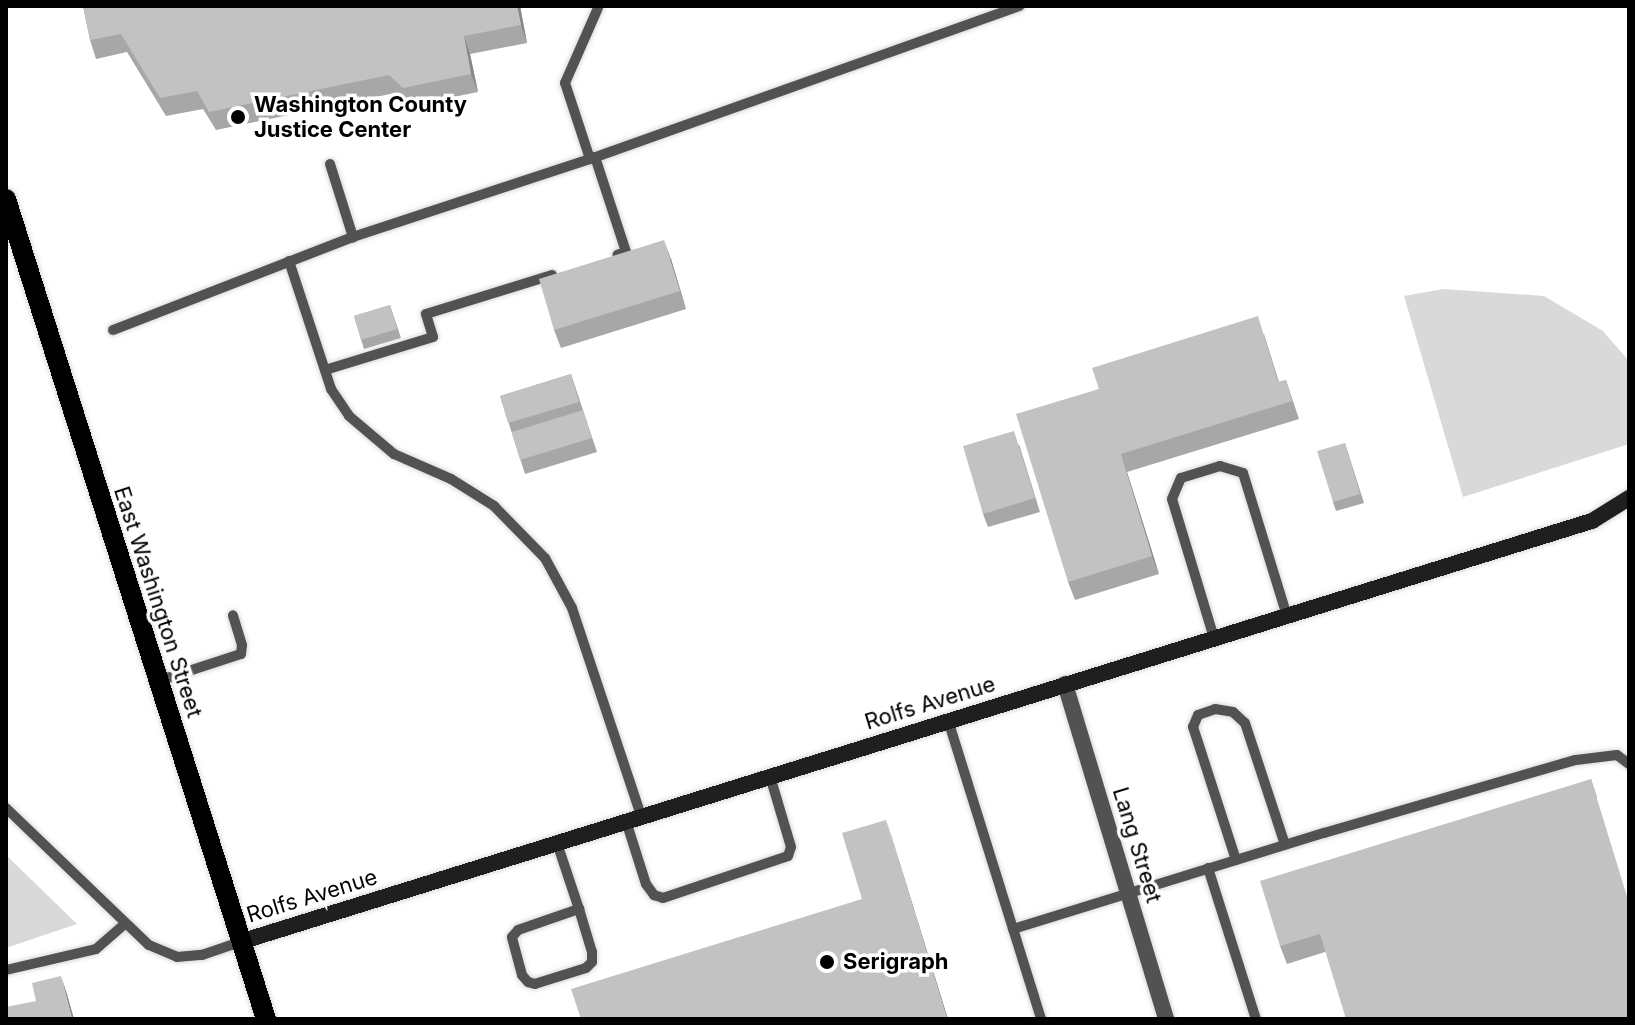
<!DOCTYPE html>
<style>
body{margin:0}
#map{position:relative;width:1635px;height:1025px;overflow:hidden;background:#fff;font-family:Inter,sans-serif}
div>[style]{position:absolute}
.green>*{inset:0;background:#d9d9d9}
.roads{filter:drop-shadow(0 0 2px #dbdbdb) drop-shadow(0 0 2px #dbdbdb)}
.lane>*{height:10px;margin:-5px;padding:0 5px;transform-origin:5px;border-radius:5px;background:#525252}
.street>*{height:16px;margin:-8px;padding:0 8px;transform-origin:8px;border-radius:8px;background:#525252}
.secondary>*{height:16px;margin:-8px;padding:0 8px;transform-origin:8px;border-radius:8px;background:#1f1f1f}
.primary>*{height:20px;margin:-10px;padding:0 10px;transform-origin:10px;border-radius:10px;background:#000}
.wall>*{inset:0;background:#a7a7a7}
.shaded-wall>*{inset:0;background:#888}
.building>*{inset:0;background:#c2c2c2}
.dots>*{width:22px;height:22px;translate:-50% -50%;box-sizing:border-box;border:4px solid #fff;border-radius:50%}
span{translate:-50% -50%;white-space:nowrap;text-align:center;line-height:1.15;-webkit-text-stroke:7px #fff;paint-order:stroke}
.poi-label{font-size:22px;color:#000;font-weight:700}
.left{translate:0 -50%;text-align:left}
.street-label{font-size:22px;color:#000}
.frame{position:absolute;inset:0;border:8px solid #000;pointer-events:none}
</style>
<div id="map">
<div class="green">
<div style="clip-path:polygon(1443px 289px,1544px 296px,1603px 331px,1629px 361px,1629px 444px,1463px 497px,1404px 296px)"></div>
<div style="clip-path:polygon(6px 855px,77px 924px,6px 948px)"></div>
</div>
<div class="roads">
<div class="lane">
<div style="left:595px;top:157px;width:100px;rotate:71.9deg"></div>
<div style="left:626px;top:252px;width:9px;rotate:162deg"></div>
<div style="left:590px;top:159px;width:80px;rotate:-108.2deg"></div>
<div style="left:565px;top:83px;width:82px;rotate:-66.3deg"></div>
<div style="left:330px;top:164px;width:77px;rotate:72.5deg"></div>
<div style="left:289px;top:261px;width:135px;rotate:71.8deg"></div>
<div style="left:331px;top:389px;width:32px;rotate:56deg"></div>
<div style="left:349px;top:416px;width:59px;rotate:40.2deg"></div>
<div style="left:394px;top:454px;width:62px;rotate:23.7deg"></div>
<div style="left:451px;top:479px;width:51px;rotate:32.1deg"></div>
<div style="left:494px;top:506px;width:73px;rotate:45.6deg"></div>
<div style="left:545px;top:558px;width:57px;rotate:61.6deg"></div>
<div style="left:572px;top:608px;width:219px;rotate:71.6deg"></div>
<div style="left:113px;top:330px;width:257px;rotate:-21.2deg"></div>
<div style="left:353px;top:237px;width:250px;rotate:-18.2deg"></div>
<div style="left:590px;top:159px;width:456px;rotate:-19.6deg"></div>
<div style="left:325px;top:370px;width:113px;rotate:-17deg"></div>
<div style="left:433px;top:337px;width:24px;rotate:-107deg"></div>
<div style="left:426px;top:314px;width:132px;rotate:-17.2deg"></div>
<div style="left:1214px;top:638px;width:145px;rotate:-106.8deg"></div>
<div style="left:1172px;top:499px;width:23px;rotate:-67deg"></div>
<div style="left:1181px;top:478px;width:41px;rotate:-17.1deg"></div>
<div style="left:1220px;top:466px;width:24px;rotate:17deg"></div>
<div style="left:1243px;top:473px;width:150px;rotate:72.9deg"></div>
<div style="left:158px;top:681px;width:87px;rotate:-18deg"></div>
<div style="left:241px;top:654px;width:9px;rotate:-84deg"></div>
<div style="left:242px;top:645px;width:31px;rotate:-107deg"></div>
<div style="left:948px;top:720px;width:313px;rotate:72.7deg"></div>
<div style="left:6px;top:808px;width:198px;rotate:43.8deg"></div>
<div style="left:149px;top:945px;width:30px;rotate:23deg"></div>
<div style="left:177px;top:957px;width:25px;rotate:-5deg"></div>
<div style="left:202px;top:955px;width:40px;rotate:-18.9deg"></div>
<div style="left:626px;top:821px;width:66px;rotate:72.4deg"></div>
<div style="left:646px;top:884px;width:14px;rotate:54deg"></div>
<div style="left:654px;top:895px;width:9px;rotate:18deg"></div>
<div style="left:663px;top:898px;width:132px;rotate:-18.6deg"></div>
<div style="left:788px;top:856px;width:9px;rotate:-72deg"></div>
<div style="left:791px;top:847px;width:74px;rotate:-106.5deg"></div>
<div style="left:557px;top:843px;width:70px;rotate:71.6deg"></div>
<div style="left:579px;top:909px;width:45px;rotate:73.2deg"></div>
<div style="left:592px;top:952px;width:10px;rotate:90deg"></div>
<div style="left:592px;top:962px;width:8px;rotate:135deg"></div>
<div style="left:586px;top:968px;width:53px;rotate:162.6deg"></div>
<div style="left:535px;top:984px;width:7px;rotate:-164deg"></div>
<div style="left:528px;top:982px;width:9px;rotate:-131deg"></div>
<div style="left:522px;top:975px;width:39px;rotate:-105deg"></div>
<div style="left:512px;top:937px;width:9px;rotate:-49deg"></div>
<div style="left:518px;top:930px;width:65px;rotate:-19deg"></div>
<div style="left:1236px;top:860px;width:140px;rotate:-107.9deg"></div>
<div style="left:1193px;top:727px;width:13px;rotate:-67deg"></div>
<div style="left:1198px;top:715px;width:18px;rotate:-19deg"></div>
<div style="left:1215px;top:709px;width:18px;rotate:9deg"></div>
<div style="left:1233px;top:712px;width:16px;rotate:43deg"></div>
<div style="left:1245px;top:723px;width:128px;rotate:71.8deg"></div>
<div style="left:1208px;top:868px;width:158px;rotate:72.4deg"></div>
<div style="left:1013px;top:929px;width:325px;rotate:-17.2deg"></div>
<div style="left:1324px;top:833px;width:262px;rotate:-16.2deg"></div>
<div style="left:1576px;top:760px;width:41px;rotate:-7deg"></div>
<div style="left:1617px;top:755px;width:15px;rotate:37deg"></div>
<div style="left:6px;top:970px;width:92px;rotate:-13.1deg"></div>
<div style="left:96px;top:949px;width:38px;rotate:-41deg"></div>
</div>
<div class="street">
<div style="left:1065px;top:684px;width:350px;rotate:73.2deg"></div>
</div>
<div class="secondary">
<div style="left:240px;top:942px;width:1416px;rotate:-17.3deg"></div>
<div style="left:1592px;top:521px;width:44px;rotate:-31.9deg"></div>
</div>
<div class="primary">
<div style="left:6px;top:199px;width:860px;rotate:72.41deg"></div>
</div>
</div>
<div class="wall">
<div style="clip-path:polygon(83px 6px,520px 6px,527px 43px,470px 54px,478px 92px,409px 106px,395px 93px,216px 130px,203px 109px,166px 116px,127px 52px,96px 59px,90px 40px)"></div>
<div style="clip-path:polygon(671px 259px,686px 309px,561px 348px,554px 330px)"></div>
<div style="clip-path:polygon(390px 305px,401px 338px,364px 349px,354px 316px)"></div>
<div style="clip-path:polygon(1264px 334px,1279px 382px,1286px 380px,1299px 419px,1127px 472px,1159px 574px,1075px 600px,1068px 582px,1099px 389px)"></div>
<div style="clip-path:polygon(571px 374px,597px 452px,525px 474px,500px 396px)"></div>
<div style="clip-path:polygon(1345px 443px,1364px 503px,1336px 511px,1333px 502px)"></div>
<div style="clip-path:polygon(1019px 444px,1040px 512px,988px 527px,983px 514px)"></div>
<div style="clip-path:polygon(1591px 779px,1597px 797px,1325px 952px,1287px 964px,1280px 946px)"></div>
</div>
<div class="shaded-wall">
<div style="clip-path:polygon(517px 6px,520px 6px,527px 43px,521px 25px)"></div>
<div style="clip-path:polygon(464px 36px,470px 54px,478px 92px,471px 74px)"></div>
<div style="clip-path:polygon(664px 240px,671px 259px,686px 309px,680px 291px)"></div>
<div style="clip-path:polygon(1121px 454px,1127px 472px,1159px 574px,1152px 556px)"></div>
<div style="clip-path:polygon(886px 820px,892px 838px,948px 1019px,947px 1019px)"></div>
<div style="clip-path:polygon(61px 976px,67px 994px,74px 1019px,72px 1019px)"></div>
</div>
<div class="building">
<div style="clip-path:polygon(83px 6px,517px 6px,521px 25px,464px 36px,471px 74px,403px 88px,389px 75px,209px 112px,197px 91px,160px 98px,121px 34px,90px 40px)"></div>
<div style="clip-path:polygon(664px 240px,680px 291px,554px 330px,539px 279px)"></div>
<div style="clip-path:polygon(390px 305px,397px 329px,361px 340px,354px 316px)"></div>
<div style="clip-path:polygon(1258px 316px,1278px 382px,1286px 380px,1292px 401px,1121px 454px,1152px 556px,1068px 582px,1016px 414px,1099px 389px,1092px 368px)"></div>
<div style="clip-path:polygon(571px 374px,579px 402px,508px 423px,500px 396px)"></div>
<div style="clip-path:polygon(583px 410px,592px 438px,520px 460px,512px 432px)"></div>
<div style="clip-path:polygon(1014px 431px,1035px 498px,983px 514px,963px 446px)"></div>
<div style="clip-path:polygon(1345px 443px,1360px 494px,1333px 502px,1317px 451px)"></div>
<div style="clip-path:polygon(1591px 779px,1629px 903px,1629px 1019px,1346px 1019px,1320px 934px,1280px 946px,1260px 881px)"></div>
<div style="clip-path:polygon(886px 820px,947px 1019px,581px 1019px,571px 989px,862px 899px,842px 833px)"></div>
<div style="clip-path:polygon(61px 976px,72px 1019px,6px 1019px,6px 1007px,36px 1001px,32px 983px)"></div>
</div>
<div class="dots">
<div style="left:238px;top:117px;background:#000"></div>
<div style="left:827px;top:962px;background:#000"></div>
</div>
<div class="poi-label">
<span class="left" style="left:254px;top:117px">Washington County<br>Justice Center</span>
<span class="left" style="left:843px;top:962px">Serigraph</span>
</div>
<div class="street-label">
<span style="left:158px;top:602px;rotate:72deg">East Washington Street</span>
<span style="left:930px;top:703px;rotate:-17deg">Rolfs Avenue</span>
<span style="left:1137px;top:845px;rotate:73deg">Lang Street</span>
<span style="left:312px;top:896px;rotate:-17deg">Rolfs Avenue</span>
</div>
<div class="frame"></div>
</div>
